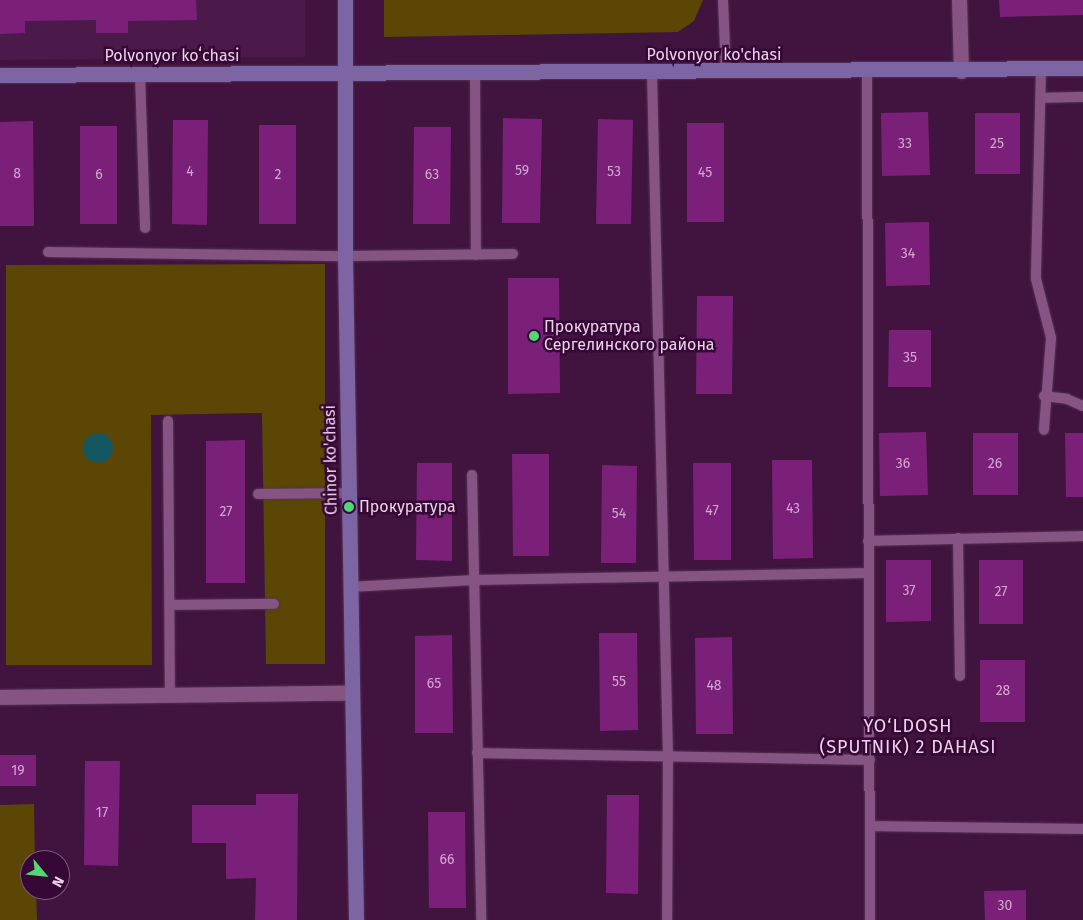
<!DOCTYPE html>
<meta charset="utf-8">
<style>
body{margin:0}
#map{position:relative;width:1083px;height:920px;overflow:hidden;background:#40143f;font-family:"Fira Sans",sans-serif}
div>[style]{position:absolute}
.built>*{inset:0;background:#4b194a}
.green>*{inset:0;background:#5b4605}
.water>*{inset:0;background:#155760}
.round{border-radius:50%}
.building>*{inset:0;background:#7a2079}
.roads{filter:drop-shadow(0 0 1px #553255) drop-shadow(0 0 1px #553255)}
.lane>*{height:10px;margin:-5px;padding:0 5px;transform-origin:5px;border-radius:5px;background:#855482}
.street>*{height:15px;margin:-7.5px;padding:0 7.5px;transform-origin:7.5px;border-radius:7.5px;background:#855482}
.secondary>*{height:15px;margin:-7.5px;padding:0 7.5px;transform-origin:7.5px;border-radius:7.5px;background:#7d64a2}
.dots>*{width:14px;height:14px;translate:-50% -50%;box-sizing:border-box;border:2px solid #350835;border-radius:50%}
span{translate:-50% -50%;white-space:nowrap;text-align:center;line-height:1.15;-webkit-text-stroke:5px #350835;paint-order:stroke}
.number-label{font-size:14px;color:#d2a6cf}
.number-label span{-webkit-text-stroke-width:0}
.street-label{font-size:16px;color:#efd2ec}
.poi-label{font-size:16px;color:#efd2ec}
.left{translate:0 -50%;text-align:left}
.neighbourhood-label{font-size:18px;color:#efd2ec;letter-spacing:1px}
.north{position:absolute;left:20px;top:850px;width:50px;height:50px;box-sizing:border-box;background:#350835;border:1px solid #7f597e;border-radius:50%;rotate:118deg;font-size:14px;font-weight:700;line-height:20px;text-align:center;color:#efd2ec}
.north::after{content:'';display:block;margin:auto;width:18px;height:22px;background:#53d673;clip-path:polygon(50% 0,100% 100%,50% 72%,0 100%)}
</style>
<div id="map">
<div class="built">
<div style="clip-path:polygon(0 0,305px 0,305px 57px,0 60px)"></div>
</div>
<div class="green">
<div style="clip-path:polygon(384px 0,703px 0,694px 21px,678px 32px,384px 37px)"></div>
<div style="clip-path:polygon(325px 264px,325px 664px,266px 664px,262px 413px,151px 415px,152px 665px,6px 665px,6px 265px)"></div>
<div style="clip-path:polygon(34px 804px,35px 860px,30px 860px,30px 890px,36px 890px,37px 920px,0 920px,0 805px)"></div>
</div>
<div class="water">
<div class="round" style="left:83px;top:433px;width:30px;height:30px"></div>
</div>
<div class="building">
<div style="clip-path:polygon(0 0,196px 0,197px 20px,128px 21px,128px 33px,96px 33px,96px 20px,25px 21px,25px 33px,0 34px)"></div>
<div style="clip-path:polygon(999px 0,1083px 0,1083px 15px,1000px 17px)"></div>
<div style="clip-path:polygon(928px 112px,930px 175px,882px 176px,881px 113px)"></div>
<div style="clip-path:polygon(975px 113px,1020px 113px,1020px 174px,975px 174px)"></div>
<div style="clip-path:polygon(503px 118px,542px 119px,540px 223px,502px 223px)"></div>
<div style="clip-path:polygon(598px 119px,633px 120px,631px 224px,596px 224px)"></div>
<div style="clip-path:polygon(173px 120px,208px 120px,207px 225px,172px 224px)"></div>
<div style="clip-path:polygon(33px 121px,34px 226px,0 226px,0 122px)"></div>
<div style="clip-path:polygon(687px 123px,724px 123px,724px 222px,687px 222px)"></div>
<div style="clip-path:polygon(259px 125px,296px 125px,296px 224px,259px 224px)"></div>
<div style="clip-path:polygon(80px 126px,117px 126px,117px 224px,80px 224px)"></div>
<div style="clip-path:polygon(414px 127px,451px 127px,450px 224px,413px 224px)"></div>
<div style="clip-path:polygon(929px 222px,930px 285px,886px 286px,885px 223px)"></div>
<div style="clip-path:polygon(508px 278px,559px 278px,560px 393px,508px 394px)"></div>
<div style="clip-path:polygon(697px 296px,733px 296px,732px 394px,696px 394px)"></div>
<div style="clip-path:polygon(889px 330px,931px 330px,931px 387px,888px 387px)"></div>
<div style="clip-path:polygon(926px 432px,928px 495px,880px 496px,879px 433px)"></div>
<div style="clip-path:polygon(973px 433px,1018px 433px,1018px 495px,973px 495px)"></div>
<div style="clip-path:polygon(1065px 433px,1083px 433px,1083px 497px,1066px 497px)"></div>
<div style="clip-path:polygon(245px 440px,245px 583px,206px 583px,206px 441px)"></div>
<div style="clip-path:polygon(512px 454px,549px 454px,549px 556px,513px 556px)"></div>
<div style="clip-path:polygon(772px 460px,812px 460px,813px 558px,773px 559px)"></div>
<div style="clip-path:polygon(417px 463px,452px 463px,452px 561px,416px 560px)"></div>
<div style="clip-path:polygon(693px 463px,731px 463px,731px 560px,694px 560px)"></div>
<div style="clip-path:polygon(602px 465px,637px 466px,636px 563px,601px 563px)"></div>
<div style="clip-path:polygon(886px 560px,931px 560px,931px 621px,886px 622px)"></div>
<div style="clip-path:polygon(979px 560px,1023px 560px,1023px 624px,979px 624px)"></div>
<div style="clip-path:polygon(599px 633px,637px 633px,638px 730px,600px 731px)"></div>
<div style="clip-path:polygon(452px 635px,453px 733px,415px 733px,415px 636px)"></div>
<div style="clip-path:polygon(732px 637px,733px 734px,696px 734px,695px 638px)"></div>
<div style="clip-path:polygon(980px 660px,1025px 660px,1025px 722px,980px 722px)"></div>
<div style="clip-path:polygon(0 755px,36px 755px,36px 786px,0 786px)"></div>
<div style="clip-path:polygon(85px 761px,120px 761px,118px 866px,84px 865px)"></div>
<div style="clip-path:polygon(256px 794px,298px 794px,297px 920px,255px 920px,256px 878px,226px 879px,226px 843px,192px 843px,192px 805px,256px 805px)"></div>
<div style="clip-path:polygon(607px 795px,639px 795px,638px 894px,606px 893px)"></div>
<div style="clip-path:polygon(428px 812px,465px 812px,466px 908px,429px 908px)"></div>
<div style="clip-path:polygon(1026px 890px,1026px 920px,985px 920px,984px 891px)"></div>
</div>
<div class="roads">
<div class="lane">
<div style="left:723px;top:0;width:73px;rotate:87.6deg"></div>
<div style="left:1041px;top:69px;width:210px;rotate:91.4deg"></div>
<div style="left:1036px;top:279px;width:61px;rotate:75.7deg"></div>
<div style="left:1051px;top:338px;width:92px;rotate:94.4deg"></div>
<div style="left:867px;top:72px;width:848px;rotate:89.8deg"></div>
<div style="left:475px;top:73px;width:182px;rotate:89.7deg"></div>
<div style="left:652px;top:73px;width:682px;rotate:88.66deg"></div>
<div style="left:668px;top:755px;width:165px;rotate:90.3deg"></div>
<div style="left:140px;top:74px;width:154px;rotate:88.1deg"></div>
<div style="left:1041px;top:98px;width:42px;rotate:-1.4deg"></div>
<div style="left:48px;top:252px;width:297px;rotate:0.8deg"></div>
<div style="left:345px;top:256px;width:168px;rotate:-0.7deg"></div>
<div style="left:1044px;top:396px;width:23px;rotate:7deg"></div>
<div style="left:1067px;top:399px;width:17px;rotate:24deg"></div>
<div style="left:168px;top:421px;width:273px;rotate:89.6deg"></div>
<div style="left:472px;top:475px;width:445px;rotate:88.8deg"></div>
<div style="left:258px;top:494px;width:91px;rotate:-0.6deg"></div>
<div style="left:958px;top:538px;width:138px;rotate:89.2deg"></div>
<div style="left:868px;top:541px;width:215px;rotate:-1.3deg"></div>
<div style="left:350px;top:587px;width:124px;rotate:-3.2deg"></div>
<div style="left:474px;top:580px;width:395px;rotate:-1deg"></div>
<div style="left:170px;top:605px;width:104px;rotate:-0.6deg"></div>
<div style="left:477px;top:753px;width:393px;rotate:1deg"></div>
<div style="left:870px;top:826px;width:213px;rotate:0.8deg"></div>
</div>
<div class="street">
<div style="left:959px;top:0;width:71px;rotate:88.4deg"></div>
<div style="left:0;top:697px;width:352px;rotate:-0.7deg"></div>
</div>
<div class="secondary">
<div style="left:345px;top:0;width:256px;rotate:90deg"></div>
<div style="left:345px;top:256px;width:664px;rotate:89.05deg"></div>
<div style="left:0;top:75px;width:1083px;rotate:-0.37deg"></div>
</div>
</div>
<div class="dots">
<div style="left:534px;top:336px;background:#53d673"></div>
<div style="left:349px;top:507px;background:#53d673"></div>
</div>
<div class="number-label">
<span style="left:905px;top:144px">33</span>
<span style="left:997px;top:144px">25</span>
<span style="left:522px;top:171px">59</span>
<span style="left:190px;top:172px">4</span>
<span style="left:614px;top:172px">53</span>
<span style="left:705px;top:173px">45</span>
<span style="left:17px;top:174px">8</span>
<span style="left:99px;top:175px">6</span>
<span style="left:278px;top:175px">2</span>
<span style="left:432px;top:175px">63</span>
<span style="left:908px;top:254px">34</span>
<span style="left:910px;top:358px">35</span>
<span style="left:903px;top:464px">36</span>
<span style="left:995px;top:464px">26</span>
<span style="left:793px;top:509px">43</span>
<span style="left:712px;top:511px">47</span>
<span style="left:226px;top:512px">27</span>
<span style="left:619px;top:514px">54</span>
<span style="left:909px;top:591px">37</span>
<span style="left:1001px;top:592px">27</span>
<span style="left:619px;top:682px">55</span>
<span style="left:434px;top:684px">65</span>
<span style="left:714px;top:686px">48</span>
<span style="left:1003px;top:691px">28</span>
<span style="left:18px;top:771px">19</span>
<span style="left:102px;top:813px">17</span>
<span style="left:447px;top:860px">66</span>
<span style="left:1005px;top:906px">30</span>
</div>
<div class="street-label">
<span style="left:714px;top:55px">Polvonyor ko'chasi</span>
<span style="left:172px;top:56px">Polvonyor koʻchasi</span>
<span style="left:331px;top:460px;rotate:-91deg">Chinor ko'chasi</span>
</div>
<div class="poi-label">
<span class="left" style="left:544px;top:336px">Прокуратура<br>Сергелинского района</span>
<span class="left" style="left:359px;top:507px">Прокуратура</span>
</div>
<div class="neighbourhood-label">
<span style="left:908px;top:737px">YO‘LDOSH<br>(SPUTNIK) 2 DAHASI</span>
</div>
<div class="north">N</div>
</div>
